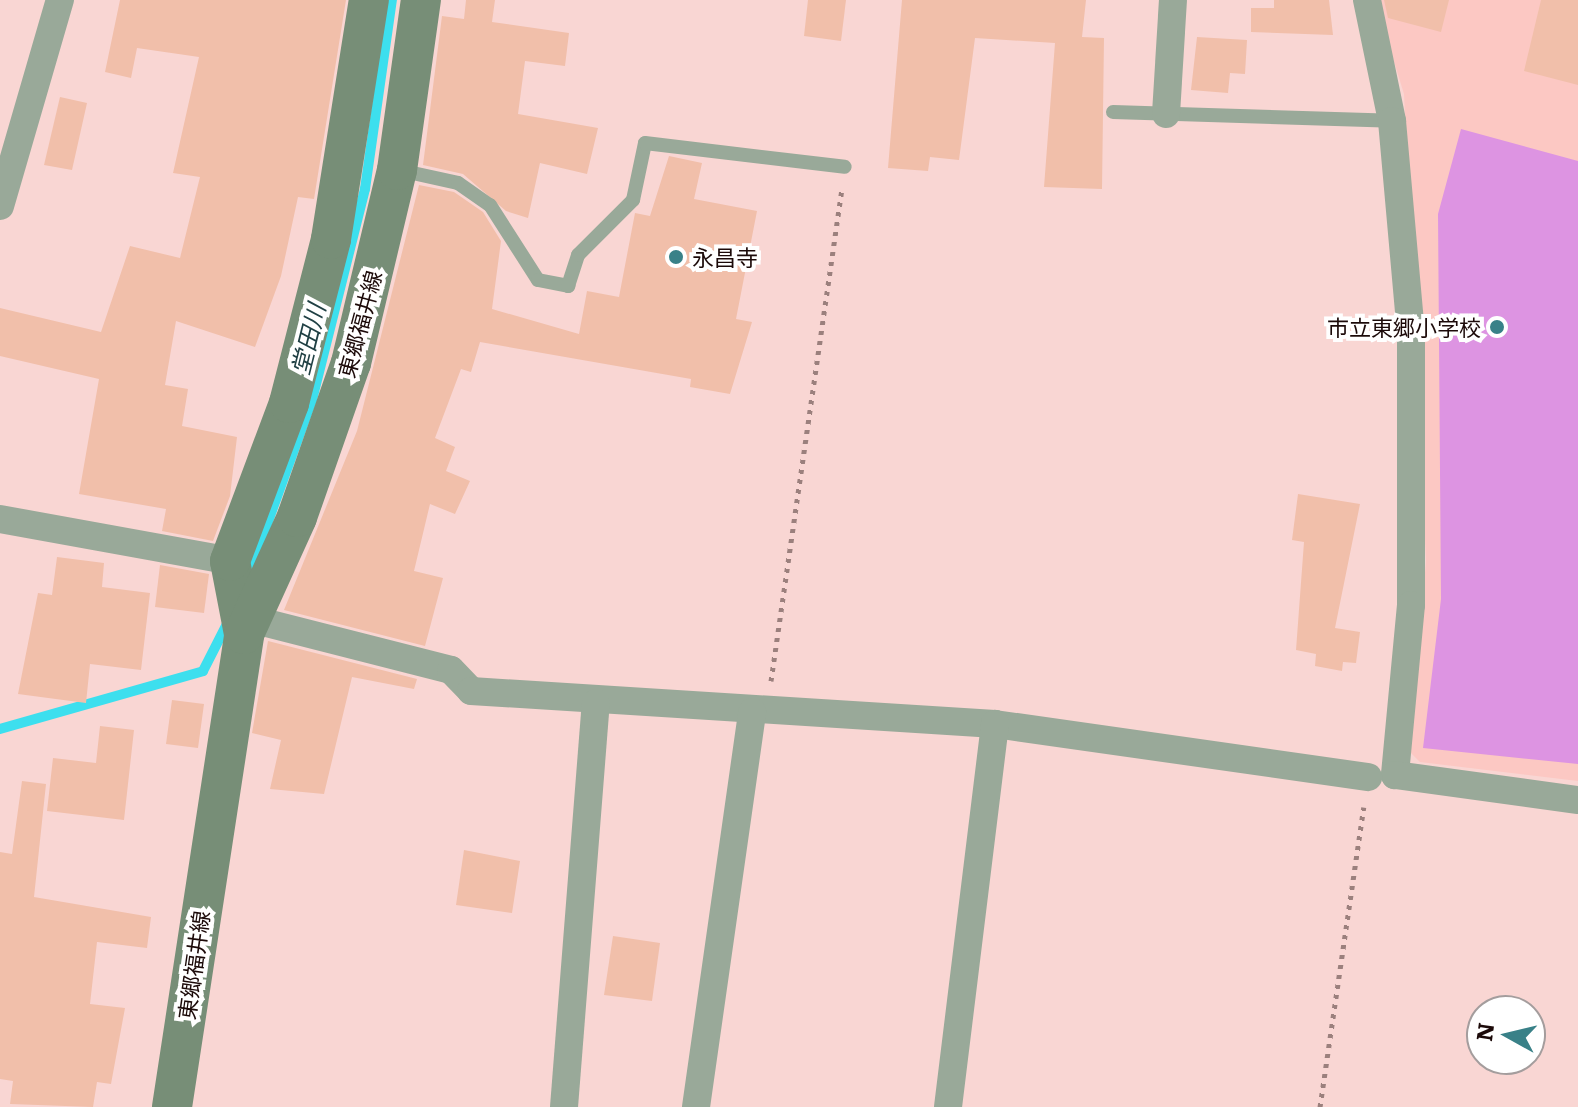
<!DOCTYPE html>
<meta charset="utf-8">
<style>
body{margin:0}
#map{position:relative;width:1578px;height:1107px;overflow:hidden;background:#f9d6d3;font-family:Literata,"Noto Sans JP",serif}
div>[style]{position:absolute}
.built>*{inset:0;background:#fcc8c3}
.green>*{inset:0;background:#dd94e2}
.stream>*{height:10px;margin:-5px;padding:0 5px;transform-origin:5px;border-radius:5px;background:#3ddfee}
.building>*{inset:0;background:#f1bfaa}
.path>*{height:5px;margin-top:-2.5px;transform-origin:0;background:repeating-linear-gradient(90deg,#9b807d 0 4px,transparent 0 10px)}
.service>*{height:14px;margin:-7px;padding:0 7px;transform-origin:7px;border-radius:7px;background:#99a999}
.minor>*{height:28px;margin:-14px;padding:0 14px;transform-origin:14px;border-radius:14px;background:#99a999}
.secondary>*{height:40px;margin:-20px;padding:0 20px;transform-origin:20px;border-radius:20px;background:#778e77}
.dots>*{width:22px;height:22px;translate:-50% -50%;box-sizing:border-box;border:4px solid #fff;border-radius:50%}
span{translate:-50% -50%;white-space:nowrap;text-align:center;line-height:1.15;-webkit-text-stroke:8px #fff;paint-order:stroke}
.poi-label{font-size:22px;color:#1c0a09}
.left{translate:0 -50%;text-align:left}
.right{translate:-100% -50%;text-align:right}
.street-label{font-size:22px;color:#1c0a09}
.water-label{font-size:24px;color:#204044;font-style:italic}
.north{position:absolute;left:1466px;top:995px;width:80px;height:80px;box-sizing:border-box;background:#fff;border:2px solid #a49d9d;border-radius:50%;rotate:278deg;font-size:22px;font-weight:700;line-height:32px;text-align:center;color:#1c0a09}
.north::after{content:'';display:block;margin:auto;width:28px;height:36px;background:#398188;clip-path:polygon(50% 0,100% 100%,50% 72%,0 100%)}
</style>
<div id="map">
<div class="built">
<div style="clip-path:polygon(1375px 0,1578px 0,1578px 781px,1420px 762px,1410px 752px,1426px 561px,1404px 94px)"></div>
</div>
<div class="green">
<div style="clip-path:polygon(1461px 129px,1578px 161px,1578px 764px,1423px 748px,1441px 599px,1438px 214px)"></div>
</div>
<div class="stream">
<div style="left:249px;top:574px;width:185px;rotate:-70.1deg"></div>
<div style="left:312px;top:400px;width:218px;rotate:-75.9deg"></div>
<div style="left:365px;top:189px;width:191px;rotate:-81.9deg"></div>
<div style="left:0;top:729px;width:211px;rotate:-15.9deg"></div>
<div style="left:203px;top:671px;width:55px;rotate:-63deg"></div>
</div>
<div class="building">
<div style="clip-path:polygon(120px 0,346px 0,314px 199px,298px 197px,281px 276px,255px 347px,176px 321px,165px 385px,188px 389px,182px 426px,237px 437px,230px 496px,213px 541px,162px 531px,166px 509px,79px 494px,99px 379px,0 356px,0 308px,101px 332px,130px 246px,180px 258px,200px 177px,173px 173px,199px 57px,137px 48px,131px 78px,105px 72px)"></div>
<div style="clip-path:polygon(466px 0,495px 0,492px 22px,569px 33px,565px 66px,525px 61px,518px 114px,598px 128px,587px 174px,540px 163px,528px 218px,506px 211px,463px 174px,423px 165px,442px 16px,464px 19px)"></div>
<div style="clip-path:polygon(808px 0,846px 0,841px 41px,804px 36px)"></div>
<div style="clip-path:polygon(902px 0,1086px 0,1082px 37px,1104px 38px,1102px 189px,1044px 187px,1055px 43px,975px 38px,959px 160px,930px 157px,928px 171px,888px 168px)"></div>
<div style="clip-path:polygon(1274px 0,1329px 0,1333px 35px,1251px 32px,1251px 8px,1274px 8px)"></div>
<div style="clip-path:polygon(1384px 0,1449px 0,1441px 32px,1388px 18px)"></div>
<div style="clip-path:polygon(1541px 0,1578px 0,1578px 85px,1524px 71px)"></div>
<div style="clip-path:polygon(1197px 37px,1247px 40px,1245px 74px,1230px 73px,1228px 93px,1191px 90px)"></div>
<div style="clip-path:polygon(60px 97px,87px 103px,72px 170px,44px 165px)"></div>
<div style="clip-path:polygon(669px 156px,702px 163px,694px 199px,757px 211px,736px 319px,752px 322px,730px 394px,690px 387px,691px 379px,480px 342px,471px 372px,461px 369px,435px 438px,455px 447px,446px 471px,470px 481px,455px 514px,430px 504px,414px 571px,443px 578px,425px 646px,284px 610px,357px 431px,419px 185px,454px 192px,483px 212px,501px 241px,492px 309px,579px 334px,587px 291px,619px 297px,635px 213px,650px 216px)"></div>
<div style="clip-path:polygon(1298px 494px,1360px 504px,1335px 628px,1360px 632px,1356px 663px,1343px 662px,1342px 671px,1315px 666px,1316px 654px,1296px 650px,1304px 542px,1292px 540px)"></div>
<div style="clip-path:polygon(57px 557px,104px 563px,102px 587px,150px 593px,141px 670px,90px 664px,86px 703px,18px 694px,38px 593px,52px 595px)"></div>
<div style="clip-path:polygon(160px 565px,209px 574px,204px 613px,155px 607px)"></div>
<div style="clip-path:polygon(268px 641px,417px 679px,414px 689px,352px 677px,324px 794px,270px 789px,281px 740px,252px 733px)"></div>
<div style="clip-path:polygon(172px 700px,204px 704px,198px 748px,166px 744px)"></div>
<div style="clip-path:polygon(100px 726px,134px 730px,124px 820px,47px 811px,53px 758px,96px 763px)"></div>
<div style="clip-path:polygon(22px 781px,46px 784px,34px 897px,151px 917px,147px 948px,97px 942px,90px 1004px,125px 1008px,111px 1084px,97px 1082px,93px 1107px,10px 1104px,13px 1081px,0 1079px,0 852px,12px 854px)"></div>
<div style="clip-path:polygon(464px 850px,520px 861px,512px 913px,456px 905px)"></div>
<div style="clip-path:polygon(613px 936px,660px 943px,652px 1001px,604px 995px)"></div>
</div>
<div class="path">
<div style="left:771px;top:681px;width:498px;rotate:-81.8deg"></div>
<div style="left:1320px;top:1107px;width:303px;rotate:-81.7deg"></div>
</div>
<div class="service">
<div style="left:1113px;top:112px;width:279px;rotate:1.8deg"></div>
<div style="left:399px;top:170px;width:60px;rotate:12.4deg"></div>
<div style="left:458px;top:183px;width:39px;rotate:35deg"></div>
<div style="left:490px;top:205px;width:89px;rotate:57.4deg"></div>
<div style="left:538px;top:280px;width:31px;rotate:11deg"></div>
<div style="left:568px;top:286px;width:33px;rotate:-72deg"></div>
<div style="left:578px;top:255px;width:78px;rotate:-45deg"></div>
<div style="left:633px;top:200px;width:58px;rotate:-78.1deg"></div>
<div style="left:645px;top:143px;width:201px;rotate:6.8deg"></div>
</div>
<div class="minor">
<div style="left:1367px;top:0;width:124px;rotate:78.3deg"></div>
<div style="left:1392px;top:121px;width:213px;rotate:84.9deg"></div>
<div style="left:1411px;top:333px;width:272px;rotate:90deg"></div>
<div style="left:1411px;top:605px;width:171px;rotate:95.4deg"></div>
<div style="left:1395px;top:775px;width:185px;rotate:7.8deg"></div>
<div style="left:1166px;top:114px;width:114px;rotate:-86.5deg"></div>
<div style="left:0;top:206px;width:215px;rotate:-73.8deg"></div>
<div style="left:0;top:519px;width:234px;rotate:10.3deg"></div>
<div style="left:251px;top:619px;width:206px;rotate:14.3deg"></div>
<div style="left:451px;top:670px;width:29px;rotate:46deg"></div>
<div style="left:471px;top:691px;width:525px;rotate:3.6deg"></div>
<div style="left:995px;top:724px;width:377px;rotate:8.1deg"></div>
<div style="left:564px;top:1107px;width:405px;rotate:-85.5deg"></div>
<div style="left:696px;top:1107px;width:399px;rotate:-81.9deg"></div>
<div style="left:948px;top:1107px;width:386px;rotate:-83deg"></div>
</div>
<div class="secondary">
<div style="left:244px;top:634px;width:74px;rotate:-100.9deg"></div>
<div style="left:230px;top:561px;width:169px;rotate:-69.5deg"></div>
<div style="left:289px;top:403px;width:169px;rotate:-75.6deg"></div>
<div style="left:331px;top:239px;width:242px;rotate:-81deg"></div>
<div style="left:172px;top:1107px;width:478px;rotate:-81.3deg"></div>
<div style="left:244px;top:634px;width:128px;rotate:-65.6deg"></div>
<div style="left:297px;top:517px;width:163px;rotate:-70.7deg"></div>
<div style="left:351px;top:363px;width:198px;rotate:-76.6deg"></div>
<div style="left:397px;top:170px;width:172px;rotate:-82deg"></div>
</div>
<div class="dots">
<div style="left:676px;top:257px;background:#398188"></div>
<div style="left:1497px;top:327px;background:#398188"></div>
</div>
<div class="poi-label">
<span class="left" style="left:692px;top:257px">永昌寺</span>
<span class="right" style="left:1481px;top:327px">市立東郷小学校</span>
</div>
<div class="street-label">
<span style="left:359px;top:324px;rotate:-75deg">東郷福井線</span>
<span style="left:193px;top:965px;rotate:-82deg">東郷福井線</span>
</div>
<div class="water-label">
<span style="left:307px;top:339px;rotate:-76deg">堂田川</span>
</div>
<div class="north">N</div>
</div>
